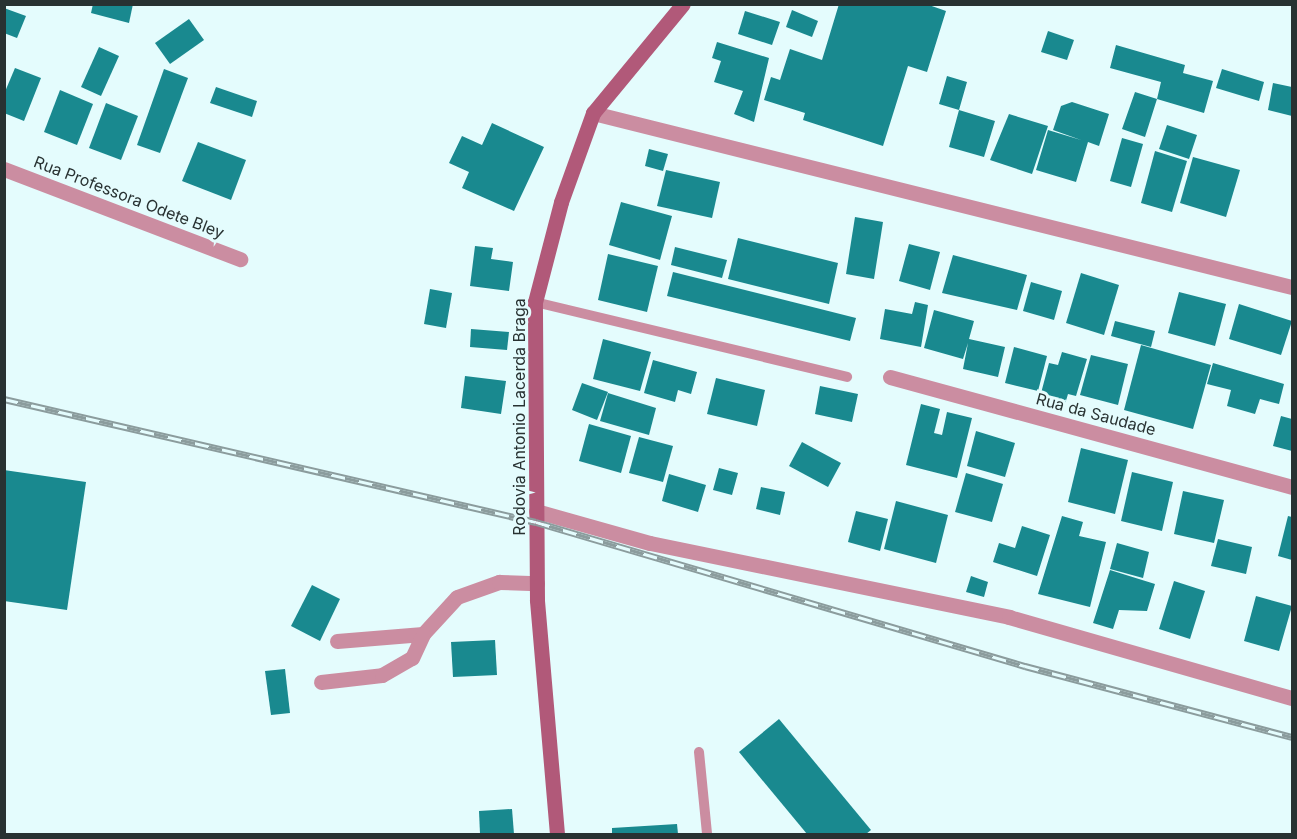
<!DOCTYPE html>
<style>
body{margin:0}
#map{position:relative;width:1297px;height:839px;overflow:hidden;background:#e4fcfd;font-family:Inter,sans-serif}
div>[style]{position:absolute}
.building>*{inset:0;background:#19898f}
.lane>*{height:10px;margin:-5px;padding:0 5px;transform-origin:5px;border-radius:5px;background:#cb8da1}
.street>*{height:15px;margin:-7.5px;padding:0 7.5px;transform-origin:7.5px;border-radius:7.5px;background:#cb8da1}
.secondary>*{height:15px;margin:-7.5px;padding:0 7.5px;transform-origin:7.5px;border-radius:7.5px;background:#b15979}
.rail>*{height:7px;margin-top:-3.5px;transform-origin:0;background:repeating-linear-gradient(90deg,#e4fcfd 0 14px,#8b9c9d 0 28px);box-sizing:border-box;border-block:2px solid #8b9c9d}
span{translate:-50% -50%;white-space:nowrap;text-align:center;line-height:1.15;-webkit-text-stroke:6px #e4fcfd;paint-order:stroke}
.street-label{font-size:16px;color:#283232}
.frame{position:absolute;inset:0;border:6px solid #283232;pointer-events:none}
</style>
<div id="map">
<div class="building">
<div style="clip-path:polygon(93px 4px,133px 4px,129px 23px,91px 13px)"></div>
<div style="clip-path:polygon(839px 4px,926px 4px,946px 11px,927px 72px,908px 66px,883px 146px,803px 120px,805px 113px,764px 100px,771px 77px,780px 80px,790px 49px,822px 60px)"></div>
<div style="clip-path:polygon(4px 8px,26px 16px,17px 38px,4px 33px)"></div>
<div style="clip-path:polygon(792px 10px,818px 21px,812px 37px,786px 27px)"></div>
<div style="clip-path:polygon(745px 11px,780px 22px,772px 45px,738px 34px)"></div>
<div style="clip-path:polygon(189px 19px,204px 40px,170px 64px,155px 43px)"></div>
<div style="clip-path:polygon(1048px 31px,1074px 40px,1067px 60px,1041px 52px)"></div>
<div style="clip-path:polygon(717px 42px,769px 58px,754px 122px,734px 114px,743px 91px,714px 82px,721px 61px,712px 58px)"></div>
<div style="clip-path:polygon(1116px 45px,1185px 65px,1183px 73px,1213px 81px,1204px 113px,1157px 99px,1145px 137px,1122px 129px,1135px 92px,1157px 99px,1161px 82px,1110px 68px)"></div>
<div style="clip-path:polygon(99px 47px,119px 56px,101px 96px,81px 87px)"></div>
<div style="clip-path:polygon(15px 68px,41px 78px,24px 121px,4px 113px,4px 94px)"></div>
<div style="clip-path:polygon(164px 69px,188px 78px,160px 153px,137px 145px)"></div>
<div style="clip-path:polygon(1222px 69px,1264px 82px,1259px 101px,1216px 88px)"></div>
<div style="clip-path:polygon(947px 76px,967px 82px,959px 110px,995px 121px,984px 157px,949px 147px,959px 110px,939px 104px)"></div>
<div style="clip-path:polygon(1273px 83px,1292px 87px,1292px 116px,1268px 110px)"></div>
<div style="clip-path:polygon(216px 87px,257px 101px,252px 117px,210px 103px)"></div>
<div style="clip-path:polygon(60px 90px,93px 104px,77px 145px,44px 132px)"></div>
<div style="clip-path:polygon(1072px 102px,1109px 114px,1099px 146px,1088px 142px,1076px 182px,1036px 170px,1048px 130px,1081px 140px,1053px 130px,1061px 106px)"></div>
<div style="clip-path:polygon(106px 103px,138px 116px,121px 160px,89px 148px)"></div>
<div style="clip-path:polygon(1009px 114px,1048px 126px,1032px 174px,990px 160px)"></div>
<div style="clip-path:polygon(492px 123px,544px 147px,514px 211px,462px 188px,469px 172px,449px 163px,462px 136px,482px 145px)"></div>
<div style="clip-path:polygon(1167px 125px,1197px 135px,1189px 159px,1159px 149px)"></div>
<div style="clip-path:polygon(1122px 138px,1143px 144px,1131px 187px,1110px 181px)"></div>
<div style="clip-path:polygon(198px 142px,246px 160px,231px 200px,182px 181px)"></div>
<div style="clip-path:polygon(649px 149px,668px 154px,663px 171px,645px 166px)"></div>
<div style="clip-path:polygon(1155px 151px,1187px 161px,1172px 212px,1141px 203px)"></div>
<div style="clip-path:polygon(1193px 157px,1240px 170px,1226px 217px,1180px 203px)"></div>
<div style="clip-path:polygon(666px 170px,720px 182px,712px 218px,657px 206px)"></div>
<div style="clip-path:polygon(621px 202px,672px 216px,660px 260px,609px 245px)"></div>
<div style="clip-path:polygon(855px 217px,883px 222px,874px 279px,846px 274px)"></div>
<div style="clip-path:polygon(738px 238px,838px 263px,829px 304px,728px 279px)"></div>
<div style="clip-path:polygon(909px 244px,940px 252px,930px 290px,899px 281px)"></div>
<div style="clip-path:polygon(475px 246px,493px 248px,491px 259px,513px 262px,509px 291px,470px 286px)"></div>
<div style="clip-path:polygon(675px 247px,727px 260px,722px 278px,671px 265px)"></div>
<div style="clip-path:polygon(608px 254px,658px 266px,647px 312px,598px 300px)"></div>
<div style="clip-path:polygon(953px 255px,1027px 275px,1017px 310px,942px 293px)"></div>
<div style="clip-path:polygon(673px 272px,856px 318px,850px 341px,667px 296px)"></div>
<div style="clip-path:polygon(1081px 273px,1119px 285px,1104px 335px,1066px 323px)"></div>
<div style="clip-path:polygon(1031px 282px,1062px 291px,1054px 320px,1023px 311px)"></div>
<div style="clip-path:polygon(430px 289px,452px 293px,446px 328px,424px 324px)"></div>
<div style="clip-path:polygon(1179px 292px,1226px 304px,1215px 346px,1168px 333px)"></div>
<div style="clip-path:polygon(915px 302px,928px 305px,921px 347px,880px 339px,885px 309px,912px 314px)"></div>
<div style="clip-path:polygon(1239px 304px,1292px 321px,1281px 355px,1229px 339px)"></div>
<div style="clip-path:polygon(934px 310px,974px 321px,969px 339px,1005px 347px,998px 377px,963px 369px,968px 343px,963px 359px,924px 348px)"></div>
<div style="clip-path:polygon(1115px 321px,1155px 331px,1151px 347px,1111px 336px)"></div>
<div style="clip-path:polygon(471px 329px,509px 332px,507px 350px,470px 347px)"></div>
<div style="clip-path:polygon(603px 339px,651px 352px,640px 391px,593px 379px)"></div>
<div style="clip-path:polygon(1141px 345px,1211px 365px,1193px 429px,1124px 410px)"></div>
<div style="clip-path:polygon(1014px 347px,1047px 356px,1038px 391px,1005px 383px)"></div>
<div style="clip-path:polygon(1062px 352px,1087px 359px,1076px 396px,1068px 394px,1065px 404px,1040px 397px,1049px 363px,1058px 365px)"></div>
<div style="clip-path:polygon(1091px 355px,1128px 364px,1118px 405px,1080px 395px)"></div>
<div style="clip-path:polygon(653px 360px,697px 372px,691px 394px,678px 390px,675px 402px,644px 393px)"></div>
<div style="clip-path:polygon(1213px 363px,1284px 384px,1279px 404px,1260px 399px,1255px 414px,1227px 406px,1231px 390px,1207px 384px)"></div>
<div style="clip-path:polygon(465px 376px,506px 381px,501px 414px,461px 408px)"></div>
<div style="clip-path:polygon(716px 378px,765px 390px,757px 426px,707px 414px)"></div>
<div style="clip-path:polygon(582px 383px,608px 392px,597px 420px,572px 410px)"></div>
<div style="clip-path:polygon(820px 386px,858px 394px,852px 422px,815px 414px)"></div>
<div style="clip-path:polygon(608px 393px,656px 408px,649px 435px,600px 421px)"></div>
<div style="clip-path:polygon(921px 404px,940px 409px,934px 433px,942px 435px,947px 412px,972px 418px,957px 478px,906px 465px)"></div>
<div style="clip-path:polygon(1281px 416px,1292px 419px,1292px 451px,1273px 446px)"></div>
<div style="clip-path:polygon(589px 424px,631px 436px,621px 473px,579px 461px)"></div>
<div style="clip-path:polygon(976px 431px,1015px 443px,1005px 477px,967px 466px)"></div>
<div style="clip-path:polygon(639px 437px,673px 446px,663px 482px,629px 473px)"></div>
<div style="clip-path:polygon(802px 442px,841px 463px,828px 487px,789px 466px)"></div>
<div style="clip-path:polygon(1081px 448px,1128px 460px,1115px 514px,1068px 502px)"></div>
<div style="clip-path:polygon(719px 468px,738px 473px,732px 495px,713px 490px)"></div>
<div style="clip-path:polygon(4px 470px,86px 482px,67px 610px,4px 601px)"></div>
<div style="clip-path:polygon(1132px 472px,1173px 482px,1162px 531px,1121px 521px)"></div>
<div style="clip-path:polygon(966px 473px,1003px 484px,992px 522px,955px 512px)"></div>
<div style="clip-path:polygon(669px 474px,706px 485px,698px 512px,662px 501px)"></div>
<div style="clip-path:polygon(761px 487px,785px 492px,780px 515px,756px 509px)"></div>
<div style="clip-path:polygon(1183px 491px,1224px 500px,1214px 543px,1174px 534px)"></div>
<div style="clip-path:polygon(896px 501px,948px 515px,936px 563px,884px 549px)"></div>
<div style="clip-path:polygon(856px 511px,888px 519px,880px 551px,848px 542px)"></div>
<div style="clip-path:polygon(1062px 516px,1083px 522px,1079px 536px,1106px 542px,1090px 607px,1038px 594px)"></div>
<div style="clip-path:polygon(1288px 516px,1292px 517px,1292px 560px,1278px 556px)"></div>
<div style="clip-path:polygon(1022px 526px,1050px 535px,1037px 576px,993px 562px,999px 543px,1015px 548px)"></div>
<div style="clip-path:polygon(1218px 539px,1252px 547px,1246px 574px,1211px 566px)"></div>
<div style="clip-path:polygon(1117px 543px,1149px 552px,1143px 578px,1110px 569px)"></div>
<div style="clip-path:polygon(1110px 570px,1155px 584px,1147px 611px,1119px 610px,1113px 629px,1093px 623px)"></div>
<div style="clip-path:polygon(971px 576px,988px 582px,984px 597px,966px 592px)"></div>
<div style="clip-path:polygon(1174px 581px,1205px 591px,1190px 639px,1159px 629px)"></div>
<div style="clip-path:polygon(312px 585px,340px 599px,320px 641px,291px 626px)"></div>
<div style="clip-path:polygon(1256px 596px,1292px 606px,1279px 651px,1244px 641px)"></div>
<div style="clip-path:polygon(495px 640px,497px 675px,453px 677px,451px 642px)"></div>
<div style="clip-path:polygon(285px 669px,290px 713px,271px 715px,265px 671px)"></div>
<div style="clip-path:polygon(779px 719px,871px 830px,866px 834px,807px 834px,739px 752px)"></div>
<div style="clip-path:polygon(512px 809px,514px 834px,480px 834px,479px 811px)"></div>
<div style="clip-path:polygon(677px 824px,678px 834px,612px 834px,612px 828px)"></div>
</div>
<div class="lane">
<div style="left:535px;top:302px;width:321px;rotate:13.5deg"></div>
<div style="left:699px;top:752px;width:82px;rotate:84.4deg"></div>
</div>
<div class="street">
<div style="left:593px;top:113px;width:720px;rotate:13.98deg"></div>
<div style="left:4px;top:169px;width:253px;rotate:20.9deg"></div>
<div style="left:890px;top:377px;width:417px;rotate:15.3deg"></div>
<div style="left:536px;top:511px;width:118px;rotate:15.7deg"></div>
<div style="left:650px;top:543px;width:367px;rotate:11.6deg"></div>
<div style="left:1009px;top:617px;width:294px;rotate:16deg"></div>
<div style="left:337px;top:641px;width:86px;rotate:-4.7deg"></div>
<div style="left:423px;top:634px;width:50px;rotate:-47.4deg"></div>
<div style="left:457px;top:597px;width:45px;rotate:-19.7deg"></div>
<div style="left:499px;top:582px;width:38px;rotate:2deg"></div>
<div style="left:321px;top:682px;width:61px;rotate:-6.5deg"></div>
<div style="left:382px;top:675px;width:34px;rotate:-30deg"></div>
<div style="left:412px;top:658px;width:26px;rotate:-65deg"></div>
</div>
<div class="secondary">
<div style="left:557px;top:834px;width:235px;rotate:-94.9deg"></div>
<div style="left:537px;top:600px;width:298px;rotate:-90.4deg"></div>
<div style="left:535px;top:302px;width:103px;rotate:-75.4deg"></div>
<div style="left:561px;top:202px;width:95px;rotate:-70.2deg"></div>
<div style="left:593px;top:113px;width:141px;rotate:-50.5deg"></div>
</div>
<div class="rail">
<div style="left:4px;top:399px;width:546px;rotate:13.02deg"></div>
<div style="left:536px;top:522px;width:510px;rotate:16.41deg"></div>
<div style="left:1025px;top:666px;width:276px;rotate:14.9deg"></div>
</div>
<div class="street-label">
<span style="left:129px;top:197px;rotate:21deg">Rua Professora Odete Bley</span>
<span style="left:1096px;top:414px;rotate:15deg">Rua da Saudade</span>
<span style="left:519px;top:417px;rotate:-90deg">Rodovia Antonio Lacerda Braga</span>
</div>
<div class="frame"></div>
</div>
